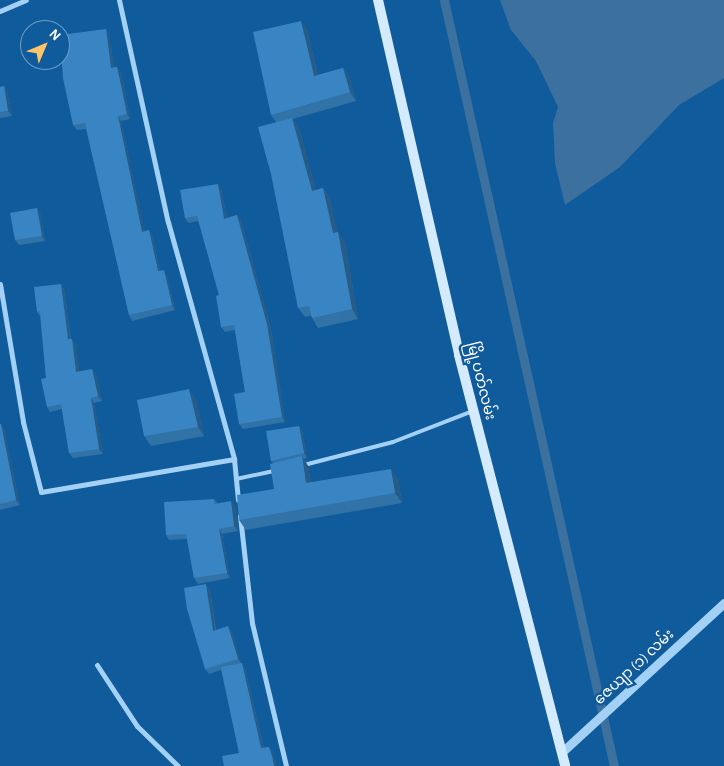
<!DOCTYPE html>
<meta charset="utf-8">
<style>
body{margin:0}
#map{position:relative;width:724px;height:766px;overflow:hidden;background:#105b9b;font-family:"Alegreya Sans","Noto Sans Myanmar",sans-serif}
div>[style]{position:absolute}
.water>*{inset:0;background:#3c709f}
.stream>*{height:9px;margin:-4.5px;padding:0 4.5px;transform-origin:4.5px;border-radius:4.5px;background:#3c709f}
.service>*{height:4px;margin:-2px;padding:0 2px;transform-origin:2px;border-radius:2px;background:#a3d0f5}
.minor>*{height:5px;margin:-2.5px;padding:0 2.5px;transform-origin:2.5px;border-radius:2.5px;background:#a3d0f5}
.tertiary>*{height:9px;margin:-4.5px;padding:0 4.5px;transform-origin:4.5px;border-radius:4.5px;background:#a3d0f5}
.secondary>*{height:10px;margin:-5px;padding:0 5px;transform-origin:5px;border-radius:5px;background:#d4eafd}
.wall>*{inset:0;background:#3172a7}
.shaded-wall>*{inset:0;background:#285c88}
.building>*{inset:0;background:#3984c2}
span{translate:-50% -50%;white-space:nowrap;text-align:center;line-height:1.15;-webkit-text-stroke:5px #105b9b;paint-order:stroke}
.street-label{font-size:15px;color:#fff}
.north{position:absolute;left:20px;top:20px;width:50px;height:50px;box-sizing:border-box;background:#105b9b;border:1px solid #709dc3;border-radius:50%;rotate:45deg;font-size:14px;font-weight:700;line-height:20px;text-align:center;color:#fff}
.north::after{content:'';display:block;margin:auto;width:18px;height:22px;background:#ffc467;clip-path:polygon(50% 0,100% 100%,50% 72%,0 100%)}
</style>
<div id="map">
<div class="water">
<div style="clip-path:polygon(500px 0,724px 0,724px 78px,679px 105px,620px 167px,565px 205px,555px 163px,553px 123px,558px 107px,536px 61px,511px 30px)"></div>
</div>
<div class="stream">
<div style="left:444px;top:0;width:785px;rotate:77.49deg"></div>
</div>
<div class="service">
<div style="left:304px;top:465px;width:92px;rotate:-14.5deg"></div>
<div style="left:393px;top:442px;width:86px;rotate:-21.2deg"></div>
<div style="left:236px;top:479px;width:40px;rotate:-12deg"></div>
</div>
<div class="minor">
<div style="left:119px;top:0;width:227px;rotate:77.6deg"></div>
<div style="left:168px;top:222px;width:246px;rotate:74.4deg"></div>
<div style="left:234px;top:459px;width:41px;rotate:84.4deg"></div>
<div style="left:0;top:11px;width:28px;rotate:-23deg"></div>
<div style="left:0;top:284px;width:140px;rotate:80.5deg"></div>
<div style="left:23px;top:422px;width:72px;rotate:75.6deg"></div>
<div style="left:41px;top:492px;width:196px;rotate:-9.7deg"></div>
<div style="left:240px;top:516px;width:108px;rotate:83.6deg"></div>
<div style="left:252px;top:623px;width:147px;rotate:76.6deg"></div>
<div style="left:97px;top:665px;width:73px;rotate:56.7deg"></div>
<div style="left:137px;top:726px;width:57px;rotate:44.3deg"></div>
</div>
<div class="tertiary">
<div style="left:562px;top:752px;width:220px;rotate:-42.6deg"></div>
</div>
<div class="secondary">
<div style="left:378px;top:0;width:364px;rotate:77.1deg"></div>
<div style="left:459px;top:355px;width:424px;rotate:75.5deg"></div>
</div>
<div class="wall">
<div style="clip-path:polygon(106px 29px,109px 35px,114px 67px,117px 67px,121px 72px,130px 119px,121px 121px,144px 231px,149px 230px,152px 236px,160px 271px,167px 275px,175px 310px,132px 321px,129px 315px,86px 129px,77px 130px,73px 125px)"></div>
<div style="clip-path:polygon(307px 29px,318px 75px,343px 68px,349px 76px,356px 101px,293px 119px,299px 128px,316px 190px,323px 188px,330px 198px,337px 232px,345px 242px,358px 319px,318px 328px,312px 318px,311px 316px,305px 317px,298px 308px,276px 122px,271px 115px)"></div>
<div style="clip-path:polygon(4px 86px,7px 91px,12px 116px,0 118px,0 87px)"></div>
<div style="clip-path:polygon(221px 189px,227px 218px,237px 215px,241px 220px,271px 329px,285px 422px,243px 429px,239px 424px,245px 392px,235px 330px,225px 332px,221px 327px,219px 295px,199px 221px,188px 223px,185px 218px)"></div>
<div style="clip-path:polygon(37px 208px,40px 213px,45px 241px,19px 245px,15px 240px)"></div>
<div style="clip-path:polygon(61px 284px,64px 289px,71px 339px,76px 344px,79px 372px,92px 369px,96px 374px,102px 401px,94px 403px,103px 454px,73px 458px,69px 453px,62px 409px,50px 412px,47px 407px,46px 378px,40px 316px,37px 312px)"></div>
<div style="clip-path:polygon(196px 399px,204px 436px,151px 446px,144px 436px)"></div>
<div style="clip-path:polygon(0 424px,4px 429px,20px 505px,0 510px)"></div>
<div style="clip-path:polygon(299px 426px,302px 431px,307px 458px,304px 459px,308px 466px,311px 482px,398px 478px,402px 503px,246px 530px,239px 520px,274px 489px,273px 463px,271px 461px)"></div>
<div style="clip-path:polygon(214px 499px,218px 504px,235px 506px,238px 531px,222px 534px,230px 578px,198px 584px,194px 578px,187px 539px,169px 540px,166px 535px)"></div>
<div style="clip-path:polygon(210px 589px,216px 630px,232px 631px,241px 663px,245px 668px,264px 748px,269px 747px,272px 752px,276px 761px,276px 766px,224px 766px,239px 753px,221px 670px,209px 674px,205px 669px)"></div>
</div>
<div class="shaded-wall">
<div style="clip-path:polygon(301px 21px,307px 29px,320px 84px,314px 76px)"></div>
<div style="clip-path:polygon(106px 29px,109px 35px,115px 73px,111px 68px)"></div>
<div style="clip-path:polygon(117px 67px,121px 72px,130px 119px,127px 114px)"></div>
<div style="clip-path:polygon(343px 68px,349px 76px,356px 101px,350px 92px)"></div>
<div style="clip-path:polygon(4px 86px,7px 91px,12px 116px,8px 111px)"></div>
<div style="clip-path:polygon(118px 116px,121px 121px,146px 237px,142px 232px)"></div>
<div style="clip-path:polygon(292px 118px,299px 128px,319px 200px,312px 191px)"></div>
<div style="clip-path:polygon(218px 184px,221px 189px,228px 224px,224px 219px)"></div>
<div style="clip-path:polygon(323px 188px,330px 198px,340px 242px,333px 233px)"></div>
<div style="clip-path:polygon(37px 208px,40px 213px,45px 241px,42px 236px)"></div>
<div style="clip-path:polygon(237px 215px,241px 220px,271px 329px,285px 422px,282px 417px)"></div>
<div style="clip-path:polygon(149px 230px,152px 236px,161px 277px,158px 271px)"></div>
<div style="clip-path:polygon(338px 232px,345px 242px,358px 319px,352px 309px)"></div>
<div style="clip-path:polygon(164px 270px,167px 275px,175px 310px,172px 305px)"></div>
<div style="clip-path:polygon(61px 284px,64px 289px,71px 344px,68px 339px)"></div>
<div style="clip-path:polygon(72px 339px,76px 344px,80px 377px,76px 372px)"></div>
<div style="clip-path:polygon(92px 369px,96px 374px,102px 401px,98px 396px)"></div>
<div style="clip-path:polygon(189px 389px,196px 399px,204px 436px,198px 427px)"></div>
<div style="clip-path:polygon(91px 398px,94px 403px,103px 454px,99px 449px)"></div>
<div style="clip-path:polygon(1px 424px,4px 429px,20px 505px,16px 500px)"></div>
<div style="clip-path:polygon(299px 426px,302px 431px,307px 458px,304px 453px)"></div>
<div style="clip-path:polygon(302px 456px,308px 466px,313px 493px,306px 483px)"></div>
<div style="clip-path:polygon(391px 469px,398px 478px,402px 503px,395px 493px)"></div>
<div style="clip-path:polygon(231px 501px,235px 506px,238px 531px,234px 526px)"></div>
<div style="clip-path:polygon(219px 529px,222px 534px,230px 578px,227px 573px)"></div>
<div style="clip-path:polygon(206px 584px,210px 589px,216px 636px,213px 631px)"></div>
<div style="clip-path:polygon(228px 626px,232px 631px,242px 664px,238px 659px)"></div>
<div style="clip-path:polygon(242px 663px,245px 668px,265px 753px,261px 748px)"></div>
<div style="clip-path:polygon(269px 747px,272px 752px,276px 761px,276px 766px,274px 766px)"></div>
</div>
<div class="building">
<div style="clip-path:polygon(301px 21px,314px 76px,343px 68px,350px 92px,271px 115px,253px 32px)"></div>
<div style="clip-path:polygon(106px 29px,111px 68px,117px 67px,127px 114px,118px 116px,142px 232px,149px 230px,158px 271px,164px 270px,172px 305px,129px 315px,85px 123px,73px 125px,63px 78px,60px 36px,60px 35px)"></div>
<div style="clip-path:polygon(4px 86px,8px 111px,0 112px,0 87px)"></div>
<div style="clip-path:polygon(292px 118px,312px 191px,323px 188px,333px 233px,338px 232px,352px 309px,312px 318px,309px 306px,298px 308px,271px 174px,258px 127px)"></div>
<div style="clip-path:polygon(218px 184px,224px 219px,237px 215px,267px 324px,282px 417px,239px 424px,234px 394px,245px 392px,234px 325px,221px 327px,216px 296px,219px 295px,197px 216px,185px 218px,180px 190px)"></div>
<div style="clip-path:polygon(37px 208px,42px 236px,15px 240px,10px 213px)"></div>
<div style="clip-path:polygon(61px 284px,68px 339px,72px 339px,76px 372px,92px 369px,98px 396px,91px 398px,99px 449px,69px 453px,61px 404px,47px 407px,41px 379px,46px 378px,40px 311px,37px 312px,34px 287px)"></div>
<div style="clip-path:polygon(189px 389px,198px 427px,144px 436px,137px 400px)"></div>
<div style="clip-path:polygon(0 424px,1px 424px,16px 500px,0 504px)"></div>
<div style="clip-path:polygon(299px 426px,304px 453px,271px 461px,266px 431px)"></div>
<div style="clip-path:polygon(302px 456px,306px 483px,391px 469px,395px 493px,239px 520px,237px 495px,274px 489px,270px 464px)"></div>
<div style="clip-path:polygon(214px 499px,214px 504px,231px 501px,234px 526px,219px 529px,227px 573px,194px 578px,186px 534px,166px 535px,164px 502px)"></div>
<div style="clip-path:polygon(206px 584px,213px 631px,228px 626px,238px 659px,205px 669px,187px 609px,184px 588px)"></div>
<div style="clip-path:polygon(242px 663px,261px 748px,269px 747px,272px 756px,274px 766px,224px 766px,222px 756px,239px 753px,221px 667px)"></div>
</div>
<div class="street-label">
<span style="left:481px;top:381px;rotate:76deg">မြို့ပတ်လမ်း</span>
<span style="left:634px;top:667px;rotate:-43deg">ဇေယျာ (၁) လမ်း</span>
</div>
<div class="north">N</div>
</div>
